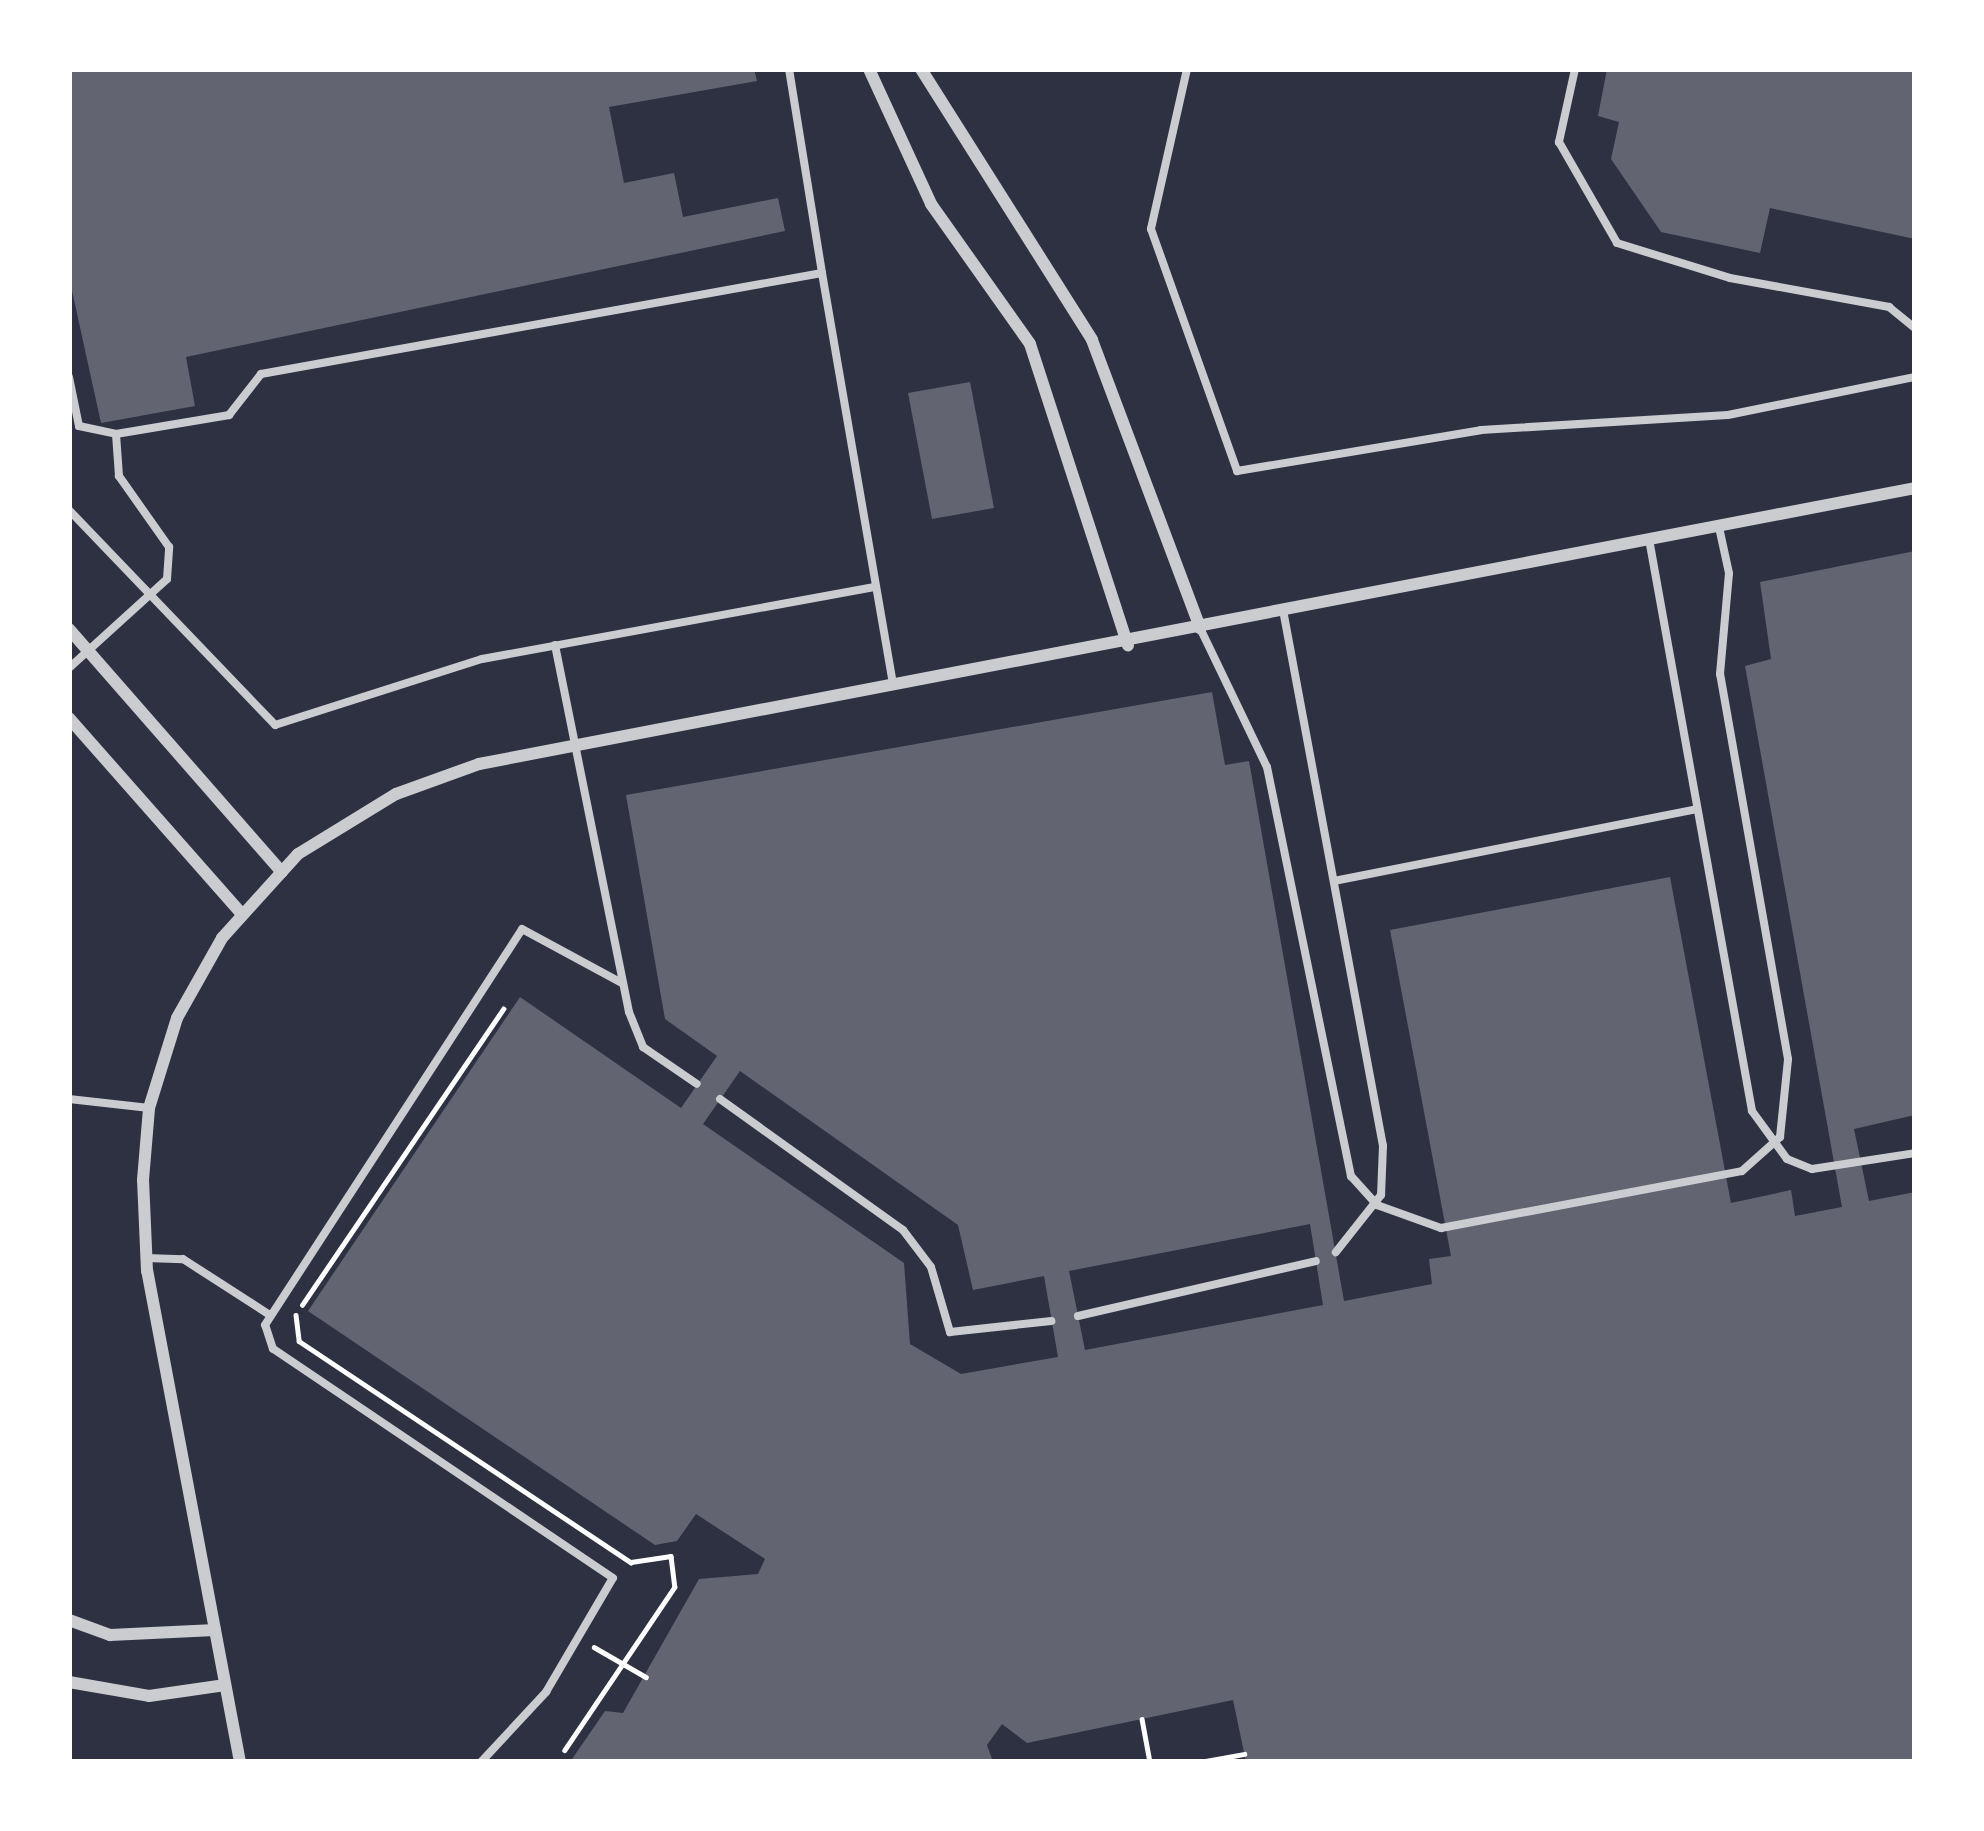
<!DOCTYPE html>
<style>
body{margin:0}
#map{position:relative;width:1984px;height:1831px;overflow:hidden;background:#2d3142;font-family:Helvetica,sans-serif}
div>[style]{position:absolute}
.building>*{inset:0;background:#626471}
.path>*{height:4.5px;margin:-2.25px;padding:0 2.25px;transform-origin:2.25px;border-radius:2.25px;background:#fff}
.service>*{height:8px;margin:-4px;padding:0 4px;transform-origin:4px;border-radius:4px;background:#caccd0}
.minor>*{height:12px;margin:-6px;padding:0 6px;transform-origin:6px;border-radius:6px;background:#caccd0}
span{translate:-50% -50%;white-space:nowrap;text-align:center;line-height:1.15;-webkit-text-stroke:9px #fff;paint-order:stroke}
.frame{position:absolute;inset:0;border:72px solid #fff;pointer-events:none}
</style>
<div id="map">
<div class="building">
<div style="clip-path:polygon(69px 69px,754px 69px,757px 81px,609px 107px,624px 183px,674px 173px,683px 217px,778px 198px,785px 231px,186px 357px,195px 406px,101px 423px,69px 277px)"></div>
<div style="clip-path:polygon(1607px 69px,1915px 69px,1915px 239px,1770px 208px,1760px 253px,1661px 232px,1611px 159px,1619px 122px,1598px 116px)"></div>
<div style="clip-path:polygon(970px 382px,994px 508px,932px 519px,908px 393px)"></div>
<div style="clip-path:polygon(evenodd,1915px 551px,1915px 1115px,1854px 1129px,1869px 1201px,1915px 1192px,1915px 1762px,1246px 1762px,1233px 1700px,1027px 1743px,1002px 1724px,987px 1745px,993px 1762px,570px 1762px,605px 1711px,623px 1713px,699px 1579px,758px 1574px,765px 1559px,696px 1514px,677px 1541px,655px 1545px,308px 1311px,520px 997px,681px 1108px,717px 1056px,665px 1019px,626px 795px,1212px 692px,1225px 765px,1249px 761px,1344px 1301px,1432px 1284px,1429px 1259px,1451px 1256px,1390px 930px,1670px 877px,1731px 1203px,1791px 1190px,1795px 1216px,1842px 1207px,1745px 666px,1771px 659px,1760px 582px,1915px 551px,740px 1071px,958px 1225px,973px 1290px,1044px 1276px,1058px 1357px,961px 1374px,910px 1344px,904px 1263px,703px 1124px,740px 1071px,1915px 551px,1310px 1224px,1323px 1305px,1085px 1350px,1069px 1271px,1310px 1224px)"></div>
</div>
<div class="path">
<div style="left:302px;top:1305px;width:358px;rotate:-55.8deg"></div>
<div style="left:296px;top:1315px;width:26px;rotate:83deg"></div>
<div style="left:299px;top:1341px;width:399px;rotate:33.7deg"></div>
<div style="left:631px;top:1562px;width:40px;rotate:-8.5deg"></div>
<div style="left:671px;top:1556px;width:31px;rotate:83deg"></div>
<div style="left:675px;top:1587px;width:197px;rotate:124deg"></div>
<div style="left:594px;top:1647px;width:60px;rotate:30deg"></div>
<div style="left:1142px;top:1719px;width:44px;rotate:79.5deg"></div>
<div style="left:1200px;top:1762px;width:45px;rotate:-10.3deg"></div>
</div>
<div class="service">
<div style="left:789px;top:69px;width:207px;rotate:80.8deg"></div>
<div style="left:1187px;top:69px;width:164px;rotate:102.7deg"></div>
<div style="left:1151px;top:229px;width:257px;rotate:70.4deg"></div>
<div style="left:1237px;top:471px;width:247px;rotate:-9.5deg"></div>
<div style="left:1481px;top:430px;width:247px;rotate:-3.5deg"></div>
<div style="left:1728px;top:415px;width:191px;rotate:-11.5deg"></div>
<div style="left:1575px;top:69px;width:75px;rotate:102.4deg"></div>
<div style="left:1559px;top:142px;width:116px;rotate:60.1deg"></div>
<div style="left:1617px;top:243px;width:118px;rotate:17.2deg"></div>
<div style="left:1730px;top:278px;width:162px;rotate:10.3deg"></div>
<div style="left:1889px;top:307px;width:33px;rotate:39deg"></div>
<div style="left:69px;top:377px;width:50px;rotate:78.5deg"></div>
<div style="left:79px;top:426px;width:38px;rotate:12deg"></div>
<div style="left:69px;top:510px;width:298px;rotate:46.2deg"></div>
<div style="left:275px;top:725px;width:217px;rotate:-17.7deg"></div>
<div style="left:482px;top:659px;width:399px;rotate:-10.4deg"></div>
<div style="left:1649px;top:539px;width:581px;rotate:79.79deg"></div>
<div style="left:1752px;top:1111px;width:59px;rotate:53.9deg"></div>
<div style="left:1787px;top:1159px;width:27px;rotate:22deg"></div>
<div style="left:1812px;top:1169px;width:104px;rotate:-8.8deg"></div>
<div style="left:1283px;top:610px;width:545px;rotate:79.43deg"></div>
<div style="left:1383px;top:1146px;width:49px;rotate:92.3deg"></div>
<div style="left:1381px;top:1195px;width:73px;rotate:128.3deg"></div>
<div style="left:1200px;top:628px;width:154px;rotate:64.3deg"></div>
<div style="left:1267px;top:767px;width:418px;rotate:78.4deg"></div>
<div style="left:1351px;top:1176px;width:39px;rotate:48deg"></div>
<div style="left:1377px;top:1205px;width:68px;rotate:19.8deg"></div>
<div style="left:1441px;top:1228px;width:306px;rotate:-10.7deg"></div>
<div style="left:1742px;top:1171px;width:51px;rotate:-41.8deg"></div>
<div style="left:1780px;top:1137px;width:78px;rotate:-84.1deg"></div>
<div style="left:1788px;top:1059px;width:391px;rotate:-100deg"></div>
<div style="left:1720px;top:674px;width:101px;rotate:-84.9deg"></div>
<div style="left:1729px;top:573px;width:47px;rotate:-102.3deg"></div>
<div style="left:555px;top:645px;width:374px;rotate:78.6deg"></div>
<div style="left:629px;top:1012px;width:38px;rotate:68deg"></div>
<div style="left:643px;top:1047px;width:65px;rotate:34.4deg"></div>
<div style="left:69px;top:668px;width:132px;rotate:-42.2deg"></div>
<div style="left:167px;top:579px;width:32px;rotate:-86deg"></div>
<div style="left:169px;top:547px;width:87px;rotate:-125.2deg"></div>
<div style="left:119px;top:476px;width:42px;rotate:-94.1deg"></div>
<div style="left:116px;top:434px;width:115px;rotate:-9.5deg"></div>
<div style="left:229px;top:415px;width:52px;rotate:-52deg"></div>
<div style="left:261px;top:374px;width:570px;rotate:-10.21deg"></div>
<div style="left:822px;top:273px;width:419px;rotate:80.2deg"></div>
<div style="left:1334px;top:881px;width:366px;rotate:-11.2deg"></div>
<div style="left:69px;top:1099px;width:81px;rotate:6.4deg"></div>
<div style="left:720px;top:1099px;width:225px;rotate:35.6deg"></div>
<div style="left:903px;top:1230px;width:46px;rotate:52.9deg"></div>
<div style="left:931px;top:1267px;width:68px;rotate:73.7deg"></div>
<div style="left:950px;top:1332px;width:102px;rotate:-6.2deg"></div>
<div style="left:146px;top:1258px;width:37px;rotate:2deg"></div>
<div style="left:183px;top:1259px;width:103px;rotate:32.8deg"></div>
<div style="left:1078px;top:1316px;width:244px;rotate:-13deg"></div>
<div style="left:481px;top:1762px;width:96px;rotate:-47.1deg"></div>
<div style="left:546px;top:1692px;width:132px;rotate:-59.6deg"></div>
<div style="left:613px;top:1578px;width:410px;rotate:-146deg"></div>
<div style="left:273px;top:1349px;width:25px;rotate:-108deg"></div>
<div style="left:265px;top:1325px;width:472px;rotate:-57deg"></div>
<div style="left:522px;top:929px;width:114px;rotate:28.4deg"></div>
</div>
<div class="minor">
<div style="left:869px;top:69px;width:149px;rotate:65.3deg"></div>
<div style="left:931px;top:204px;width:171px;rotate:54.7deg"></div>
<div style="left:1030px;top:344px;width:317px;rotate:72deg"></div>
<div style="left:921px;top:69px;width:320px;rotate:57.7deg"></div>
<div style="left:1092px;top:340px;width:308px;rotate:69.4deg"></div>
<div style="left:69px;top:629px;width:323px;rotate:48.8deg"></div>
<div style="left:69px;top:718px;width:260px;rotate:48.6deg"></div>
<div style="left:69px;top:1620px;width:44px;rotate:20.1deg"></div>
<div style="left:110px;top:1635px;width:105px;rotate:-2.7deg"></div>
<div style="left:69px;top:1682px;width:81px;rotate:9.9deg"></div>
<div style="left:149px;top:1696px;width:77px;rotate:-8.2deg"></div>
<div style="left:240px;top:1762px;width:500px;rotate:-100.7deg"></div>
<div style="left:147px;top:1271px;width:91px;rotate:-92.5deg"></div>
<div style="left:143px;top:1180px;width:72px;rotate:-85.2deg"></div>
<div style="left:149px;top:1108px;width:94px;rotate:-72.7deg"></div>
<div style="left:177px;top:1018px;width:92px;rotate:-60.6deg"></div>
<div style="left:222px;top:938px;width:113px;rotate:-47.9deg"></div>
<div style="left:298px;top:854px;width:115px;rotate:-31.5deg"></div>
<div style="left:396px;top:794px;width:88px;rotate:-19.9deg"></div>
<div style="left:479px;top:764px;width:1462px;rotate:-10.88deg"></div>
</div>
<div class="frame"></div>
</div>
